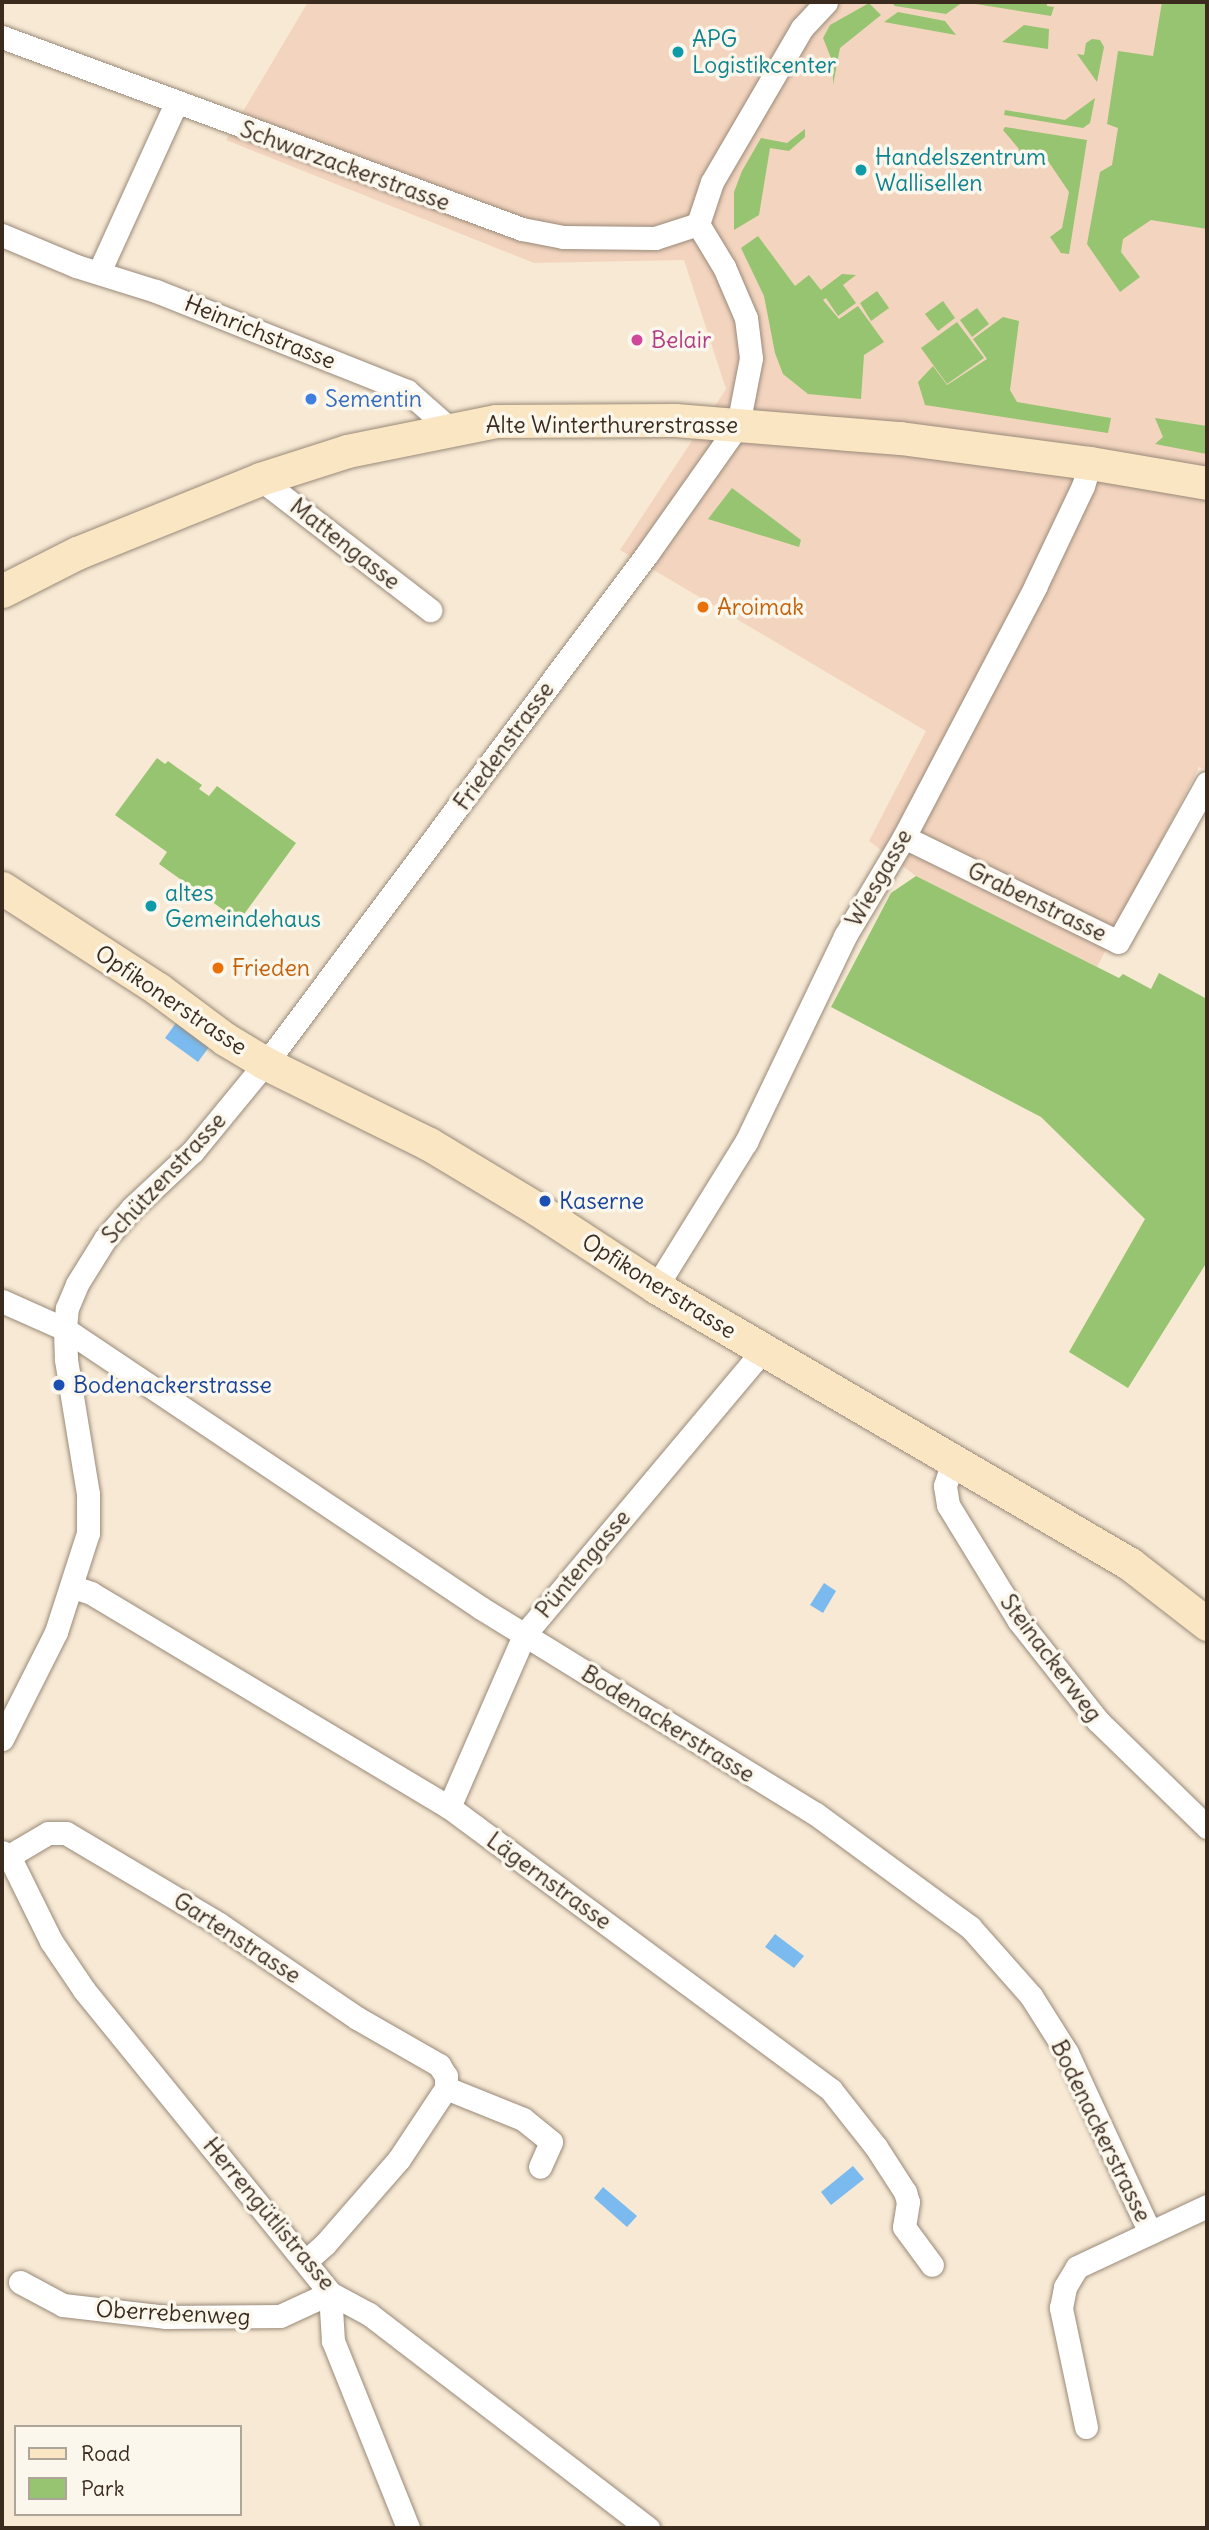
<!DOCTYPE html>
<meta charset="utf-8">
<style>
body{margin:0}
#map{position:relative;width:1209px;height:2530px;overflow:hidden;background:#f7e9d4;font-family:Delius,sans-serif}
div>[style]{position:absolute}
.built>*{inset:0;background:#f3d4bf}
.green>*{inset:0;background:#97c471}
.water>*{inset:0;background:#7abaee}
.roads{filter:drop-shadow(0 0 2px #998a79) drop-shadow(0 0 2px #998a79)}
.street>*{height:23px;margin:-11.5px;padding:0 11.5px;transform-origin:11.5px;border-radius:11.5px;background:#fff}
.secondary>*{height:33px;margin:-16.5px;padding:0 16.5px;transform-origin:16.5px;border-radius:16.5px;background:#fbe6c4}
.dots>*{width:19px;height:19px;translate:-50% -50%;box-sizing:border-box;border:4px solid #fbf7ec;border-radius:50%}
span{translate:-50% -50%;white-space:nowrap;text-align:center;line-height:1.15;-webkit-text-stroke:7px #fbf7ec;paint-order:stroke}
.culture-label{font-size:23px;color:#0d838f}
.left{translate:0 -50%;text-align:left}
.street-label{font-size:23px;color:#3b2a1e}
.hotel-label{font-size:23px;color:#b23c85}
.shop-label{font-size:23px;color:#366cbe}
.food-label{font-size:23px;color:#c56008}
.transit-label{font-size:23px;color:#164399}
.frame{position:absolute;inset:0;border:4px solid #3b2a1e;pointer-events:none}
.legend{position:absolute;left:14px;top:2425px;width:228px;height:91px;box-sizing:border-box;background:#fbf7ec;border:2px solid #aea59a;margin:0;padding:9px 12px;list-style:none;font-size:21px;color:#3b2a1e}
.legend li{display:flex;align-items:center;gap:14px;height:35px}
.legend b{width:35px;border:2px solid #aea59a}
</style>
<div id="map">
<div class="built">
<div style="clip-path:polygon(308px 2px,1207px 2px,1207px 770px,1199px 767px,1097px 967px,916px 876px,869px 841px,926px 731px,620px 550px,726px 389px,684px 260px,534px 263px,226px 140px)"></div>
</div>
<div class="green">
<div style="clip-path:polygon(891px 2px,1047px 2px,1047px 6px,1054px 7px,1051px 16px,963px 2px,946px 14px,895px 6px)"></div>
<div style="clip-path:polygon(1162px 2px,1207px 2px,1207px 229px,1151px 220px,1123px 239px,1121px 252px,1140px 277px,1120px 292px,1087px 244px,1100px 172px,1112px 165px,1118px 128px,1107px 124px,1118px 51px,1153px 56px)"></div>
<div style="clip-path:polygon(869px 3px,881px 15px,840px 48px,833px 85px,833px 63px,823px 38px,830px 25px)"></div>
<div style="clip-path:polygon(898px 12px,945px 21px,956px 35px,884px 22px)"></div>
<div style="clip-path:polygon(1024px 25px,1049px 29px,1048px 49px,1002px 42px)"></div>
<div style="clip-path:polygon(1092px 39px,1100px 40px,1104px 47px,1097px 82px,1077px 54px,1084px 55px,1086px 43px)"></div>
<div style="clip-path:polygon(1095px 98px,1090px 123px,1083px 128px,1004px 115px,1005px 110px,1065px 120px)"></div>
<div style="clip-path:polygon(1005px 127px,1087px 140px,1069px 254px,1061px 253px,1050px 237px,1062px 228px,1069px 192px,1048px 161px,1018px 156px,1019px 149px,1003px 130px)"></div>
<div style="clip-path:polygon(805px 129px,805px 137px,789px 151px,770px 148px,759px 215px,734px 230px,734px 192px,742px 171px,761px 138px,787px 143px)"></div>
<div style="clip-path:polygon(758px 236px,795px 286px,809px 275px,821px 290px,842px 274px,856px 275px,843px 285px,856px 303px,838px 316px,826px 298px,823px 300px,839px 319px,858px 306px,884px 342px,864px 355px,861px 399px,808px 394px,783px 374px,775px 353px,764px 296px,741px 248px)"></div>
<div style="clip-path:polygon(877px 291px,889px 308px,871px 321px,860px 303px)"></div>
<div style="clip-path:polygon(943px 301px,955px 318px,938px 331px,925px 314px)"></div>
<div style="clip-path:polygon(977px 308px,989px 324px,972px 337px,960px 320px)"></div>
<div style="clip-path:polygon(1003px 317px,1019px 321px,1010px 390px,1017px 402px,1111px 418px,1108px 433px,925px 405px,918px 382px,933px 366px,947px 385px,987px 359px,973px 339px)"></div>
<div style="clip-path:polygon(957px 322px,984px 358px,947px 384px,921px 348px)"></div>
<div style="clip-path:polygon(1155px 418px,1207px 426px,1207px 454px,1155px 444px,1163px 437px)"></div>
<div style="clip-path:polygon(732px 488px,801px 540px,799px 547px,708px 519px)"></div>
<div style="clip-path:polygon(157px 758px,165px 764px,168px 761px,179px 769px,202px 785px,199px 789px,209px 796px,217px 786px,296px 843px,239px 921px,159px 864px,167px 852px,115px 815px)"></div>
<div style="clip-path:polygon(916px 876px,1119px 978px,1123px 974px,1151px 989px,1159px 973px,1207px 999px,1207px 1262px,1128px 1388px,1069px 1352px,1145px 1219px,1041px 1117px,831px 1007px,891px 893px)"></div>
</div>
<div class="water">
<div style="clip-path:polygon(176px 1023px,209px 1047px,198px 1062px,165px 1038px)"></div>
<div style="clip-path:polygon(824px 1583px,836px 1591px,823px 1613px,810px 1605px)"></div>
<div style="clip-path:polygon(775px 1934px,804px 1956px,794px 1968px,765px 1947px)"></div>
<div style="clip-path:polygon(853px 2166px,864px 2179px,831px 2205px,821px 2192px)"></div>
<div style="clip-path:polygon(603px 2187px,637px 2216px,627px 2227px,594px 2198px)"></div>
</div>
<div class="roads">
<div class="street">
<div style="left:2px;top:37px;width:554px;rotate:20.27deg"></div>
<div style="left:522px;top:229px;width:42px;rotate:11deg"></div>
<div style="left:563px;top:237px;width:92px;rotate:0.6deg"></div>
<div style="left:655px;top:238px;width:45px;rotate:-18deg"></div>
<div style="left:2px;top:235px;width:80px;rotate:22.7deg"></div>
<div style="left:76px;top:266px;width:84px;rotate:17.4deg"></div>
<div style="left:156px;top:291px;width:270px;rotate:21.7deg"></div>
<div style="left:407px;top:391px;width:56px;rotate:41.4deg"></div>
<div style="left:99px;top:272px;width:186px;rotate:-65.5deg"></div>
<div style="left:260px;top:479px;width:215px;rotate:37.6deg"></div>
<div style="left:904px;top:837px;width:238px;rotate:26.1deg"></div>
<div style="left:1118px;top:942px;width:182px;rotate:-60.8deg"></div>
<div style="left:656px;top:1287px;width:171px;rotate:-58.2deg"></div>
<div style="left:746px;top:1142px;width:229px;rotate:-64.3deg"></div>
<div style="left:845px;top:936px;width:115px;rotate:-59.2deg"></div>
<div style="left:904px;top:837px;width:282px;rotate:-62.3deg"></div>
<div style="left:1035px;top:587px;width:112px;rotate:-64.6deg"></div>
<div style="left:1083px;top:486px;width:24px;rotate:-73deg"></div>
<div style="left:2px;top:1301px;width:69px;rotate:24deg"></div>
<div style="left:65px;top:1329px;width:501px;rotate:33.85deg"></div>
<div style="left:481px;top:1608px;width:393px;rotate:31.6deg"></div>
<div style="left:816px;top:1814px;width:191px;rotate:36.3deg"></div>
<div style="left:970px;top:1927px;width:92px;rotate:48.5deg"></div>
<div style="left:1031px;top:1996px;width:67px;rotate:57.7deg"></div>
<div style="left:1067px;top:2053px;width:198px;rotate:65.2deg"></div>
<div style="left:953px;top:1461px;width:26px;rotate:108deg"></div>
<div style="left:945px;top:1486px;width:19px;rotate:81deg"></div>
<div style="left:948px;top:1505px;width:136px;rotate:58.5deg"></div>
<div style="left:1019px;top:1621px;width:127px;rotate:51.7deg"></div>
<div style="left:1098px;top:1721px;width:152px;rotate:44.2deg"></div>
<div style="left:73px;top:1587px;width:19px;rotate:18deg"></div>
<div style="left:91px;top:1593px;width:417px;rotate:30.9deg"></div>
<div style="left:449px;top:1807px;width:475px;rotate:36.5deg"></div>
<div style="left:831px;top:2090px;width:73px;rotate:51.7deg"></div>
<div style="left:876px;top:2147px;width:54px;rotate:57.2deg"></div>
<div style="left:905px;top:2192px;width:10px;rotate:73deg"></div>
<div style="left:908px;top:2202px;width:25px;rotate:99deg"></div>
<div style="left:904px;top:2227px;width:47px;rotate:53.6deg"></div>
<div style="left:2px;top:1739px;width:120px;rotate:-63.2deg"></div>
<div style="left:56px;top:1632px;width:104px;rotate:-72.1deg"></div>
<div style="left:88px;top:1533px;width:39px;rotate:-90deg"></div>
<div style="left:88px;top:1494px;width:137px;rotate:-99.3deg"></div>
<div style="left:66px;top:1359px;width:30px;rotate:-92deg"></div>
<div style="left:65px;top:1329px;width:21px;rotate:-85deg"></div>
<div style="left:67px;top:1308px;width:26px;rotate:-67deg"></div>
<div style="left:77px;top:1284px;width:53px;rotate:-58.1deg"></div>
<div style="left:105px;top:1239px;width:41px;rotate:-48.9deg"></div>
<div style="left:132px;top:1208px;width:83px;rotate:-43.1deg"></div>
<div style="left:193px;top:1151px;width:129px;rotate:-50.6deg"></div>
<div style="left:275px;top:1051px;width:621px;rotate:-53.19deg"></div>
<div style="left:647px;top:554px;width:158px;rotate:-54.8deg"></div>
<div style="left:738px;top:425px;width:68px;rotate:-79deg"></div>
<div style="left:751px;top:358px;width:40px;rotate:-97.1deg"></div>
<div style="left:746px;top:318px;width:56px;rotate:-113.3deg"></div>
<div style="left:724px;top:267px;width:50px;rotate:-121.2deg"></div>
<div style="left:698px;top:224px;width:44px;rotate:-71.6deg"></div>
<div style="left:712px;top:182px;width:178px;rotate:-59.7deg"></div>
<div style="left:802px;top:28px;width:35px;rotate:-47deg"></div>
<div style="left:449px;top:1807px;width:188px;rotate:-66.4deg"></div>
<div style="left:524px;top:1635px;width:356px;rotate:-50deg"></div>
<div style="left:753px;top:1362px;width:15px;rotate:-62deg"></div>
<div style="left:2px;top:1852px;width:8px;rotate:30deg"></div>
<div style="left:9px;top:1856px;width:95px;rotate:63.7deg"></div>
<div style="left:51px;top:1941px;width:59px;rotate:56deg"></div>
<div style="left:84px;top:1990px;width:390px;rotate:50.9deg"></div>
<div style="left:330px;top:2293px;width:44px;rotate:28.3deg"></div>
<div style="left:369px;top:2314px;width:352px;rotate:37.5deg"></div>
<div style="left:9px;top:1856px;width:45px;rotate:-30.5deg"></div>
<div style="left:48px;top:1833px;width:18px"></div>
<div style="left:66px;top:1833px;width:178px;rotate:30.7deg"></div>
<div style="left:219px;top:1924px;width:167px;rotate:34.3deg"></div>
<div style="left:357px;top:2018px;width:95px;rotate:29.8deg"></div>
<div style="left:439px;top:2065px;width:13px;rotate:58deg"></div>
<div style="left:446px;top:2076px;width:12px;rotate:90deg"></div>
<div style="left:446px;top:2088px;width:85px;rotate:123.5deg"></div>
<div style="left:399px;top:2159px;width:113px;rotate:131deg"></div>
<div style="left:325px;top:2244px;width:25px;rotate:138deg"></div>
<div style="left:446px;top:2088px;width:83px;rotate:21.9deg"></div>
<div style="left:523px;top:2119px;width:36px;rotate:39deg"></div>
<div style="left:551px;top:2142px;width:27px;rotate:114deg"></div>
<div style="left:20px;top:2282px;width:49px;rotate:28.1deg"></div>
<div style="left:63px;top:2305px;width:104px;rotate:6.6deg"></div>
<div style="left:166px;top:2317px;width:114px;rotate:-0.5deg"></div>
<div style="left:280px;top:2316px;width:55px;rotate:-24.7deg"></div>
<div style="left:330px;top:2293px;width:48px;rotate:86.4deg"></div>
<div style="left:333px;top:2341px;width:201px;rotate:68.1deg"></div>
<div style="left:1086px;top:2427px;width:122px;rotate:-101.9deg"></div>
<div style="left:1061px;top:2308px;width:21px;rotate:-79deg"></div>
<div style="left:1065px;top:2287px;width:23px;rotate:-59deg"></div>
<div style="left:1077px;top:2267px;width:144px;rotate:-25.1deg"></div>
</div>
<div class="secondary">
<div style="left:2px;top:591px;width:84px;rotate:-26.9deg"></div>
<div style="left:77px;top:553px;width:197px;rotate:-22deg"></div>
<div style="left:260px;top:479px;width:91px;rotate:-17.8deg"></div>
<div style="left:347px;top:451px;width:152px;rotate:-11.4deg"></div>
<div style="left:496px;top:421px;width:179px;rotate:-0.3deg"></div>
<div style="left:675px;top:420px;width:226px;rotate:4.6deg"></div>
<div style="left:900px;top:438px;width:192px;rotate:7.5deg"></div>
<div style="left:1090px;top:463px;width:119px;rotate:9.7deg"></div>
<div style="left:2px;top:888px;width:186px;rotate:32.9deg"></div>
<div style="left:158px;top:989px;width:84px;rotate:36.7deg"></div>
<div style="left:225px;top:1039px;width:47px;rotate:31deg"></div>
<div style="left:265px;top:1063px;width:183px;rotate:26.3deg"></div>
<div style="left:429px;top:1144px;width:126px;rotate:31deg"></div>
<div style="left:537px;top:1209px;width:142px;rotate:33.2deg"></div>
<div style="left:656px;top:1287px;width:549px;rotate:30.3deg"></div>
<div style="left:1130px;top:1564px;width:98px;rotate:37.9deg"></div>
</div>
</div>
<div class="dots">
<div style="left:678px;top:52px;background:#0f9aa8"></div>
<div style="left:861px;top:170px;background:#0f9aa8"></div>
<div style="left:637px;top:340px;background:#d1479c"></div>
<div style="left:311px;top:399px;background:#3f7fe0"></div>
<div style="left:703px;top:607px;background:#e8710a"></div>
<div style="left:151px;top:906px;background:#0f9aa8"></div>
<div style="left:218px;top:968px;background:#e8710a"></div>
<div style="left:545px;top:1201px;background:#1a4fb4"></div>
<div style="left:59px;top:1385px;background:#1a4fb4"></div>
</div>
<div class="culture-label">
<span class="left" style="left:692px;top:52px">APG<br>Logistikcenter</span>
<span class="left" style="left:875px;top:170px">Handelszentrum<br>Wallisellen</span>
<span class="left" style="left:165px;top:906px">altes<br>Gemeindehaus</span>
</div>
<div class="street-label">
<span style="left:345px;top:166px;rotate:20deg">Schwarzackerstrasse</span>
<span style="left:260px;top:332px;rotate:22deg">Heinrichstrasse</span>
<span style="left:612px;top:425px">Alte Winterthurerstrasse</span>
<span style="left:345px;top:544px;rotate:38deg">Mattengasse</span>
<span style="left:504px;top:746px;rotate:-54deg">Friedenstrasse</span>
<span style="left:879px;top:878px;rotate:-60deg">Wiesgasse</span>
<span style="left:1037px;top:902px;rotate:26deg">Grabenstrasse</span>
<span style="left:171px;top:1000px;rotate:34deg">Opfikonerstrasse</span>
<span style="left:164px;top:1178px;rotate:-47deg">Schützenstrasse</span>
<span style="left:659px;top:1286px;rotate:32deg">Opfikonerstrasse</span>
<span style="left:583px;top:1564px;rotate:-50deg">Püntengasse</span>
<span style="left:1051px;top:1658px;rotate:53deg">Steinackerweg</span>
<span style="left:668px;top:1724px;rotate:32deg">Bodenackerstrasse</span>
<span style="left:549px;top:1881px;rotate:36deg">Lägernstrasse</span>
<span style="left:237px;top:1938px;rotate:33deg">Gartenstrasse</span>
<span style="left:1101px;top:2131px;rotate:64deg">Bodenackerstrasse</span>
<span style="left:269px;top:2214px;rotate:50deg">Herrengütlistrasse</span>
<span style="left:173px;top:2313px;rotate:3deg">Oberrebenweg</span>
</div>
<div class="hotel-label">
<span class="left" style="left:651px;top:340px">Belair</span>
</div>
<div class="shop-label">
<span class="left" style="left:325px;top:399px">Sementin</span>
</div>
<div class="food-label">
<span class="left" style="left:717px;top:607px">Aroimak</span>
<span class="left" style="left:232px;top:968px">Frieden</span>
</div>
<div class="transit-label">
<span class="left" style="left:559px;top:1201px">Kaserne</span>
<span class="left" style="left:73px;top:1385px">Bodenackerstrasse</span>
</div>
<div class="frame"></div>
<ul class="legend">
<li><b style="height:9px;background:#fbe6c4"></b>Road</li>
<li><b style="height:19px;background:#97c471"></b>Park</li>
</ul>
</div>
